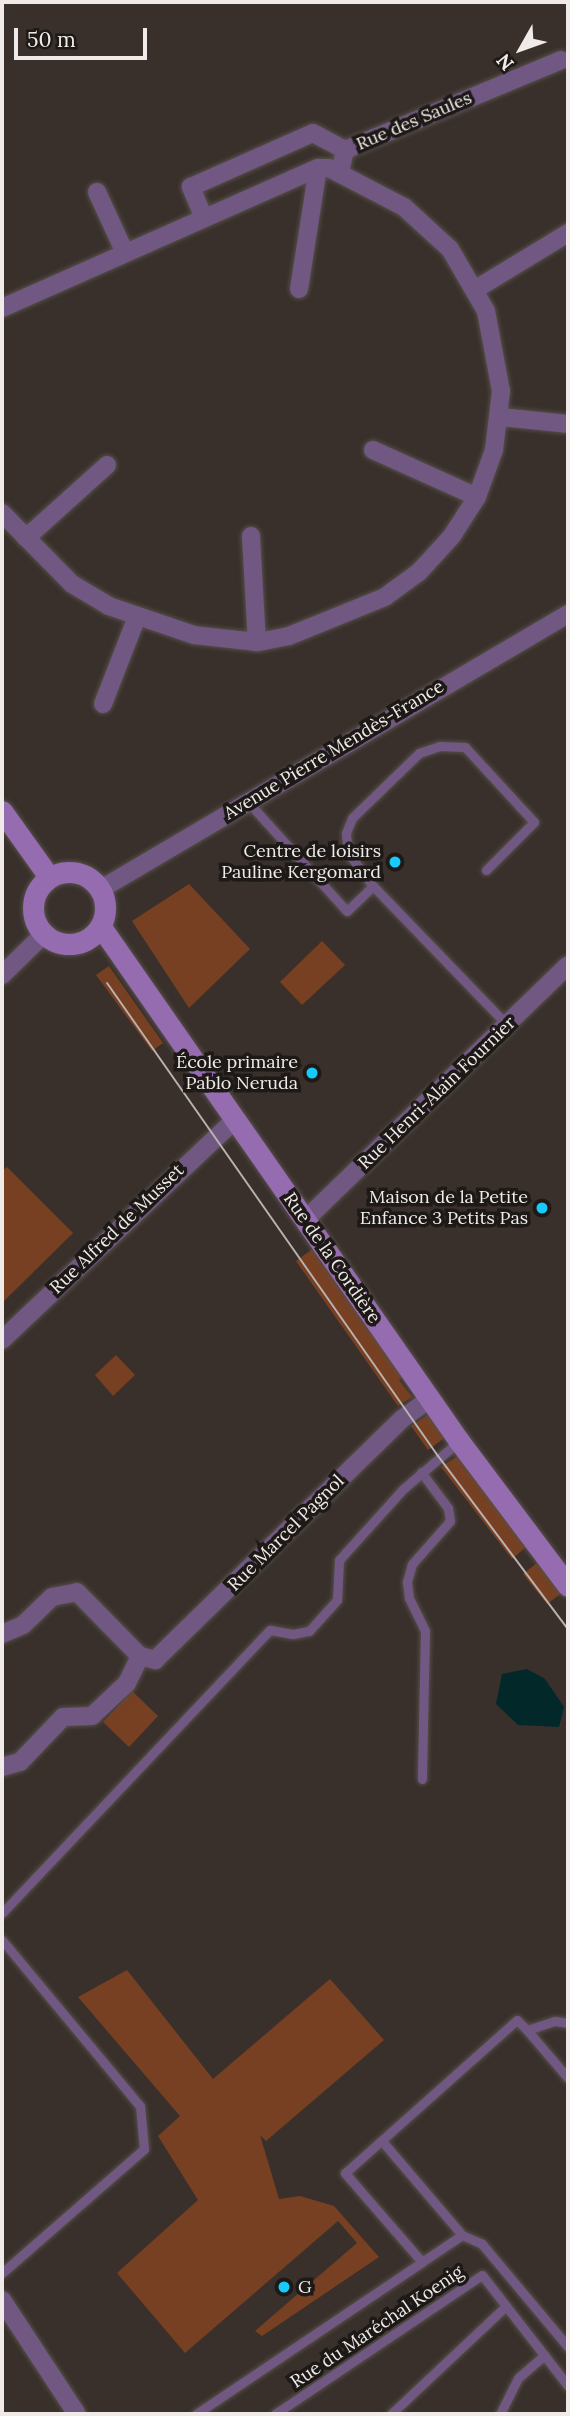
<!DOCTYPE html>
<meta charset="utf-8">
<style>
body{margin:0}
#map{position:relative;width:570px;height:2416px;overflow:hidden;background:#39302b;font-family:Lora,serif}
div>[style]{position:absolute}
.green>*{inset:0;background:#784022}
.water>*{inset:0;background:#032829}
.roads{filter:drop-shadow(0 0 2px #564e49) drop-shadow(0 0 2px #564e49)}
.lane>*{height:9px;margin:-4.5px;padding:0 4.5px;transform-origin:4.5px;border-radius:4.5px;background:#715883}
.street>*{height:18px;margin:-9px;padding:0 9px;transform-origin:9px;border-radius:9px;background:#715883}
.secondary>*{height:21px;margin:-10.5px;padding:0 10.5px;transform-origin:10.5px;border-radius:10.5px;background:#956cb0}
.secondary>.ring{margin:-10.5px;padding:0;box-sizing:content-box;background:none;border:21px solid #956cb0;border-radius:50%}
.tram>*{height:2px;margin:-1px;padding:0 1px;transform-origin:1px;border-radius:1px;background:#b9b2af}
.dots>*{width:19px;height:19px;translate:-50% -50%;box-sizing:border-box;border:4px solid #1d1917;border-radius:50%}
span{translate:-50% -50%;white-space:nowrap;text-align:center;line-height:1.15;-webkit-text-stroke:7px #1d1917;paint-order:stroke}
.street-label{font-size:18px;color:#f0eae8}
.poi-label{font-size:18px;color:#f0eae8}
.right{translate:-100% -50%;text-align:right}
.left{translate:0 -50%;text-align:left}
.frame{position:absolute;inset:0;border:4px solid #f0eae8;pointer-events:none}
.north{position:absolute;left:486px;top:14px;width:70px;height:70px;-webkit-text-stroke:5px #1d1917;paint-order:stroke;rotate:230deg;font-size:19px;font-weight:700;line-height:28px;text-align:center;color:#f0eae8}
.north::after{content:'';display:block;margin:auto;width:24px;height:32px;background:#f0eae8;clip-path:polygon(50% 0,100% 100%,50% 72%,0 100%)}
.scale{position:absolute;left:14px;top:28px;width:133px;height:32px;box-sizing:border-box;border:4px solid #f0eae8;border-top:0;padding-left:9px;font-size:21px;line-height:24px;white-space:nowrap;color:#f0eae8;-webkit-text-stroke:5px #1d1917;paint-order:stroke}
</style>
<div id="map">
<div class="green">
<div style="clip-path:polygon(189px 884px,250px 949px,189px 1008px,132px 921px)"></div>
<div style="clip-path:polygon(322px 941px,345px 965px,302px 1005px,280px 982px)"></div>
<div style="clip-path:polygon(109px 966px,163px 1043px,152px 1051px,96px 975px)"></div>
<div style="clip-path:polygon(7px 1167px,73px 1233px,2px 1303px,2px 1171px)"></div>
<div style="clip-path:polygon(314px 1248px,403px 1376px,399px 1380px,412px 1397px,398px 1406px,296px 1261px)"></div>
<div style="clip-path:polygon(116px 1355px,135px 1375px,113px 1396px,95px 1375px)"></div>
<div style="clip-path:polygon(429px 1414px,446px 1437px,428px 1450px,411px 1426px)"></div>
<div style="clip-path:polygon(459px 1455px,526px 1547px,512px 1559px,441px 1467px)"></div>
<div style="clip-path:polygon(538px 1562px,563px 1592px,547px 1604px,523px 1574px)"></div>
<div style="clip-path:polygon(132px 1691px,158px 1716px,129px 1747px,103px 1722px)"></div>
<div style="clip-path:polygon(127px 1970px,213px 2079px,330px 1979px,384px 2040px,266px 2141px,260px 2135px,279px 2199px,300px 2196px,334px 2206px,379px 2257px,262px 2336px,255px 2331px,357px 2243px,338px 2221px,185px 2353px,117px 2273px,198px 2200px,158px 2136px,180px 2116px,78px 1997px)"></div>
</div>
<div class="water">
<div style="clip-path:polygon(527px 1669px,545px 1679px,564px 1707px,559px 1727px,518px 1725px,496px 1704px,502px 1674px)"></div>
</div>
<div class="roads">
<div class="lane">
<div style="left:248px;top:802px;width:147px;rotate:47.8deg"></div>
<div style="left:347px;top:911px;width:36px;rotate:-44deg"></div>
<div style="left:373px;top:886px;width:193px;rotate:46deg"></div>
<div style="left:373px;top:886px;width:41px;rotate:-127.1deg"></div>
<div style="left:348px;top:853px;width:20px;rotate:-96deg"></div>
<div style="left:346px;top:833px;width:16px;rotate:-68deg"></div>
<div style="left:352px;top:818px;width:93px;rotate:-44.1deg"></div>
<div style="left:419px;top:753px;width:21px;rotate:-19deg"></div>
<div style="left:439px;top:746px;width:26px;rotate:2deg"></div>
<div style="left:465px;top:747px;width:102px;rotate:47.4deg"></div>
<div style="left:534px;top:822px;width:68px;rotate:135deg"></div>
<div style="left:421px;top:1472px;width:45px;rotate:53.1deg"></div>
<div style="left:448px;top:1508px;width:13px;rotate:81deg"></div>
<div style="left:450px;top:1521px;width:57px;rotate:131.5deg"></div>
<div style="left:412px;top:1564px;width:19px;rotate:106deg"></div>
<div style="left:407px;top:1582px;width:16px;rotate:83deg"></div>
<div style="left:409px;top:1598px;width:37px;rotate:64deg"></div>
<div style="left:425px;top:1631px;width:148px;rotate:91.2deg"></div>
<div style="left:2px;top:1913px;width:390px;rotate:-46.6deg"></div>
<div style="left:270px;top:1630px;width:23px;rotate:10deg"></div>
<div style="left:293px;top:1634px;width:16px;rotate:-11deg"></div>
<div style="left:309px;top:1631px;width:42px;rotate:-47.9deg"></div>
<div style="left:337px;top:1600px;width:40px;rotate:-87.1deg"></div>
<div style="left:339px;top:1560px;width:96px;rotate:-48deg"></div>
<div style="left:403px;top:1489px;width:72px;rotate:-40.5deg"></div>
<div style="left:2px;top:1940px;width:216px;rotate:50.3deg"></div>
<div style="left:140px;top:2106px;width:43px;rotate:84.7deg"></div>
<div style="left:144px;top:2149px;width:189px;rotate:138.9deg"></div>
<div style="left:527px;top:2030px;width:63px;rotate:49.5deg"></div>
<div style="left:382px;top:2141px;width:123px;rotate:49.6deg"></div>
<div style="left:462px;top:2235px;width:48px;rotate:146deg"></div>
<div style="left:462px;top:2235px;width:22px;rotate:24deg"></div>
<div style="left:482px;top:2244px;width:134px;rotate:50.1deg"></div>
<div style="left:196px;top:2414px;width:272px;rotate:-33.9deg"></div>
<div style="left:422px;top:2262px;width:118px;rotate:-130.9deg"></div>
<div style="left:345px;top:2173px;width:230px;rotate:-41.7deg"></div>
<div style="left:517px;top:2020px;width:14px;rotate:45deg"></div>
<div style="left:527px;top:2030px;width:29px;rotate:-18deg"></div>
<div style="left:555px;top:2021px;width:13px;rotate:9deg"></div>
<div style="left:275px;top:2414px;width:249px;rotate:-33.9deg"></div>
<div style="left:482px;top:2275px;width:140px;rotate:52.2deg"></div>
<div style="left:391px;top:2414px;width:158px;rotate:-43.2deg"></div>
<div style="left:500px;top:2414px;width:40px;rotate:-63.4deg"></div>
<div style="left:518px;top:2378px;width:35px;rotate:-41deg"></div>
</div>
<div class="street">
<div style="left:340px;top:172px;width:23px;rotate:-77deg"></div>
<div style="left:345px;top:150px;width:234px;rotate:-22.6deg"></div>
<div style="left:97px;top:192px;width:67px;rotate:65.3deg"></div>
<div style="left:204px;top:218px;width:34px;rotate:-113deg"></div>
<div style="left:191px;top:187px;width:133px;rotate:-23.9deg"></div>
<div style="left:313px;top:133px;width:36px;rotate:28deg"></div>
<div style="left:299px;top:289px;width:122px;rotate:-81.1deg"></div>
<div style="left:476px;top:289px;width:108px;rotate:-31.3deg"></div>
<div style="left:2px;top:308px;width:346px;rotate:-23.9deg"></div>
<div style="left:318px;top:168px;width:11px"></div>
<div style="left:329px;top:168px;width:85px;rotate:27.5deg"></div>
<div style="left:404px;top:207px;width:62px;rotate:42.4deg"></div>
<div style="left:450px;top:249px;width:72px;rotate:59.9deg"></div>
<div style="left:486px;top:311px;width:81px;rotate:79.4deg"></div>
<div style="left:501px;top:391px;width:59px;rotate:96.8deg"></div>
<div style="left:494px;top:450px;width:50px;rotate:109.9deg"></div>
<div style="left:477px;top:497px;width:46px;rotate:122.7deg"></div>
<div style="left:452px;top:536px;width:49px;rotate:132.5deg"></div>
<div style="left:419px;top:572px;width:42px;rotate:143.7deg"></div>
<div style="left:385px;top:597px;width:104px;rotate:157.9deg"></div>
<div style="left:289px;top:636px;width:33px;rotate:169deg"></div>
<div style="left:257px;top:642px;width:63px;rotate:-173.7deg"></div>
<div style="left:194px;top:635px;width:90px;rotate:-161.2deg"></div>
<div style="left:109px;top:606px;width:43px;rotate:-149.3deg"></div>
<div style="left:72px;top:584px;width:100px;rotate:-134.6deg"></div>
<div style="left:500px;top:417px;width:68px;rotate:5.9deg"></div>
<div style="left:373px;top:450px;width:114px;rotate:24.3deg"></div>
<div style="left:251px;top:536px;width:106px;rotate:86.8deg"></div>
<div style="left:26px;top:538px;width:109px;rotate:-42deg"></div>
<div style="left:103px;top:704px;width:93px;rotate:-68.7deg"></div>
<div style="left:101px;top:889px;width:542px;rotate:-30.49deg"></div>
<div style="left:2px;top:975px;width:59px;rotate:-44.3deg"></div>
<div style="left:305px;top:1220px;width:366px;rotate:-44.1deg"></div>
<div style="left:2px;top:1340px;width:320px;rotate:-43.4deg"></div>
<div style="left:2px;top:1634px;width:23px;rotate:-23deg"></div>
<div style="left:23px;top:1625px;width:40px;rotate:-44deg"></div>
<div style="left:52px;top:1597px;width:25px;rotate:-11deg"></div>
<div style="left:77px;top:1592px;width:90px;rotate:45.5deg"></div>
<div style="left:140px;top:1656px;width:16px;rotate:15deg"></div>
<div style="left:155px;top:1660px;width:345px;rotate:-44.3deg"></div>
<div style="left:402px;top:1419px;width:34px;rotate:-36deg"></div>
<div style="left:2px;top:1767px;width:19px;rotate:-16deg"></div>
<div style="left:20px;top:1762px;width:62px;rotate:-46.3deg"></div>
<div style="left:63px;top:1717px;width:29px;rotate:-2deg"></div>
<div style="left:92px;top:1716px;width:48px;rotate:-43.3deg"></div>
<div style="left:127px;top:1683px;width:30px;rotate:-64deg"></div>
<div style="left:2px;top:2300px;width:136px;rotate:56.7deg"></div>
</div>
<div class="secondary">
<div style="left:2px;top:811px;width:81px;rotate:54.5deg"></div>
<div class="ring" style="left:33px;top:872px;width:51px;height:51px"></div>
<div style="left:101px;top:927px;width:626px;rotate:55.14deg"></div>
<div style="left:459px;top:1441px;width:181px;rotate:53.1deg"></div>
</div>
</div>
<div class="tram">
<div style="left:107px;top:983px;width:577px;rotate:55.02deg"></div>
<div style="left:438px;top:1456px;width:216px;rotate:53.1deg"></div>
</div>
<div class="dots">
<div style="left:395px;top:862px;background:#18cafc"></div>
<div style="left:312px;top:1073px;background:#18cafc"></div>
<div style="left:542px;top:1208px;background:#18cafc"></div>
<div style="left:284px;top:2287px;background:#18cafc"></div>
</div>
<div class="street-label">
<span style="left:414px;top:121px;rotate:-23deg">Rue des Saules</span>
<span style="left:334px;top:750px;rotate:-31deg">Avenue Pierre Mendès-France</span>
<span style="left:437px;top:1093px;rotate:-44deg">Rue Henri-Alain Fournier</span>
<span style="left:117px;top:1229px;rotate:-44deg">Rue Alfred de Musset</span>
<span style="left:332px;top:1258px;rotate:55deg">Rue de la Cordière</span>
<span style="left:286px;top:1533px;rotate:-45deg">Rue Marcel Pagnol</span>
<span style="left:377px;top:2327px;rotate:-34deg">Rue du Maréchal Koenig</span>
</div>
<div class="poi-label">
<span class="right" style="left:381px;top:862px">Centre de loisirs<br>Pauline Kergomard</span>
<span class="right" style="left:298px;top:1073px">École primaire<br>Pablo Neruda</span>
<span class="right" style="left:528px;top:1208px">Maison de la Petite<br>Enfance 3 Petits Pas</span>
<span class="left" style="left:298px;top:2287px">G</span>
</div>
<div class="frame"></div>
<div class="north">N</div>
<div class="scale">50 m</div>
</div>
